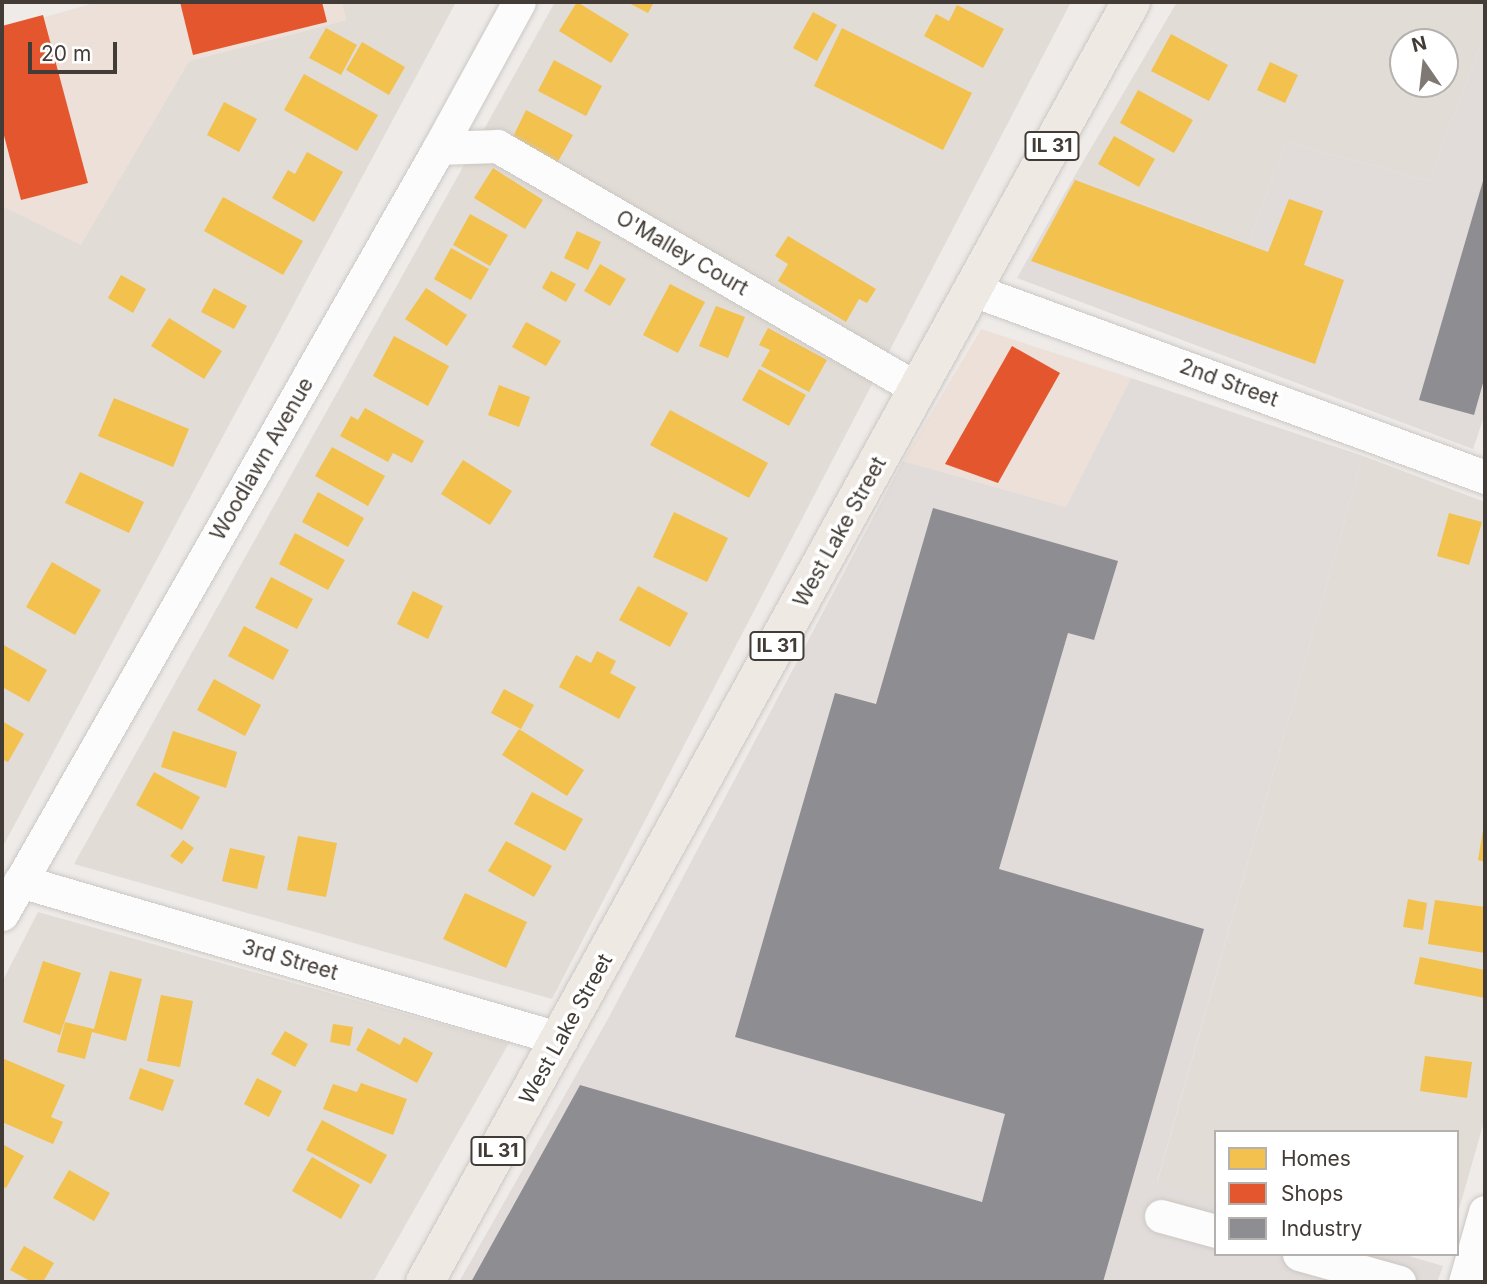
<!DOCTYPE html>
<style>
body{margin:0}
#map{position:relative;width:1487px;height:1284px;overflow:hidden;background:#eeebe8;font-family:Inter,sans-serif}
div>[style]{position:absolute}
.residential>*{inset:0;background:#e2dcd6}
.commercial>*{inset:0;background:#ede0d8}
.industrial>*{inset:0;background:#e1dcd9}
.homes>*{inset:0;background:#f2c14e}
.shops>*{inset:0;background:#e4572e}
.industry>*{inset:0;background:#8d8d92}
.roads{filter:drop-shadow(0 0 2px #cbc7c4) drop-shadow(0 0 2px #cbc7c4)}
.street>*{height:33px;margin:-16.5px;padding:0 16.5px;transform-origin:16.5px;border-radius:16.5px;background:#fcfcfc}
.primary>*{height:38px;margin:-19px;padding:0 19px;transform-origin:19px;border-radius:19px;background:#efe9e3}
span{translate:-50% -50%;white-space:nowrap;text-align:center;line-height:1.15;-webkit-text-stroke:7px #fff;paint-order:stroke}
.shield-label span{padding:2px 5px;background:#fff;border:2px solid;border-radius:5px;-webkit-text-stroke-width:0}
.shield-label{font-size:19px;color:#433b35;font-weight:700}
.street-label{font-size:21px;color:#433b35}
.frame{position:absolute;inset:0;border:4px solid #433b35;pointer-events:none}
.legend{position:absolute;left:1214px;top:1130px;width:245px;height:126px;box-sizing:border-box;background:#fff;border:2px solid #b4b1ae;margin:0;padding:9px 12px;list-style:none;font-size:21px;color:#433b35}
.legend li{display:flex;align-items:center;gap:14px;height:35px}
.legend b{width:35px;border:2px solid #b4b1ae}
.north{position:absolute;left:1389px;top:28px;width:70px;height:70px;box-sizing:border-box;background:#fff;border:2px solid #b4b1ae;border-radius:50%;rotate:346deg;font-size:19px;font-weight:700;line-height:28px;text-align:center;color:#433b35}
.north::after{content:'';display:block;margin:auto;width:24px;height:32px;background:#7f7974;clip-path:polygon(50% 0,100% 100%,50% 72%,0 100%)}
.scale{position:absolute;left:28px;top:42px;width:89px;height:32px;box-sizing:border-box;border:4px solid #433b35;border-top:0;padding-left:9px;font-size:21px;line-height:24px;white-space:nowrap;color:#433b35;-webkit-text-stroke:5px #fff;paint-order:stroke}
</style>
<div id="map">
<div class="residential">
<div style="clip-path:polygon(342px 2px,456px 2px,2px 848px,2px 206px,81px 244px,189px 61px,346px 20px)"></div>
<div style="clip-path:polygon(555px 2px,1071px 2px,552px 999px,74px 864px)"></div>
<div style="clip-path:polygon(evenodd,1177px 2px,1485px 2px,1485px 34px,1429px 181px,1286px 142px,1248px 244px,1074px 177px,1177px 2px,1403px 42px,1445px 42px,1445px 84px,1403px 84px,1403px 42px)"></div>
<div style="clip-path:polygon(1363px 456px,1485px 502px,1485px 1118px,1457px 1216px,1457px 1132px,1216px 1132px,1216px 1200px,1157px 1183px)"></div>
<div style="clip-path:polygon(38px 912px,509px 1043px,373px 1282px,2px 1282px,2px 982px)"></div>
</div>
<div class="commercial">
<div style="clip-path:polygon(98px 2px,342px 2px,346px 20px,189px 61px,81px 245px,2px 206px,2px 29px)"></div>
<div style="clip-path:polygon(981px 329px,1131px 378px,1066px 507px,903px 461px)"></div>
</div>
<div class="industrial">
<div style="clip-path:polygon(1485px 34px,1485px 414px,1473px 449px,1017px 278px,1074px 177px,1248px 244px,1286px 142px,1429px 181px)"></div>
<div style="clip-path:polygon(1131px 378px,1363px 456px,1157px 1182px,1216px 1200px,1216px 1254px,1402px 1254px,1443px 1266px,1437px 1282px,459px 1282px,609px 1017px,903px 461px,1066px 507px)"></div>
</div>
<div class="homes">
<div style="clip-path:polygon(577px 2px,629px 34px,611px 63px,559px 31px)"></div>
<div style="clip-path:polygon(627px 2px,654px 2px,648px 13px)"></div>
<div style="clip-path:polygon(957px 5px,1004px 29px,983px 68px,924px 36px,936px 14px,949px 21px)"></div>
<div style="clip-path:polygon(813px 12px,837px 25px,817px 61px,793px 48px)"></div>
<div style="clip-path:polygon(326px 28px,357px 45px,341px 75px,309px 58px)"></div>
<div style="clip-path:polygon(842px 28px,972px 93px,943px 150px,814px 86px)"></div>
<div style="clip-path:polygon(1171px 34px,1228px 65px,1209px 101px,1151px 71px)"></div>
<div style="clip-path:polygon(362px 42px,405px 67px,389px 95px,346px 70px)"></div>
<div style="clip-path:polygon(554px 60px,602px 86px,586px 116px,538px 91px)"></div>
<div style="clip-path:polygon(1270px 62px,1298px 75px,1285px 103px,1257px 90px)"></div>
<div style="clip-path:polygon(304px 74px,378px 115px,357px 151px,284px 110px)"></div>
<div style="clip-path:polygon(1138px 90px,1193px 120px,1174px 153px,1120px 123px)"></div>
<div style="clip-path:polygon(224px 102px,257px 119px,239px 152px,207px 135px)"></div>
<div style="clip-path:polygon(526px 110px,573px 135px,556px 165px,511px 141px)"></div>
<div style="clip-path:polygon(1114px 136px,1155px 159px,1139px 187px,1098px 164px)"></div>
<div style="clip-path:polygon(307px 152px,343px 172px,314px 222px,272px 198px,288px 170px,295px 174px)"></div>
<div style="clip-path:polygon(493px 168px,543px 200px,525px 229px,474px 198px)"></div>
<div style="clip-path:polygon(1075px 180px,1268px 252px,1289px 199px,1323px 211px,1304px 265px,1344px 280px,1315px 364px,1031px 261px)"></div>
<div style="clip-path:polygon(223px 197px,303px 241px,283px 275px,204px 231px)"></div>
<div style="clip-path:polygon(470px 214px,508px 235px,490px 266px,453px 245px)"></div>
<div style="clip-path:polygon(577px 231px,601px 242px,588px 270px,564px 258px)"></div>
<div style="clip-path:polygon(788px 236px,876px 289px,867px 303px,859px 299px,846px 322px,778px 281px,788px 264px,775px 256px)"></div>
<div style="clip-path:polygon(451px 248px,489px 269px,471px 300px,434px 279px)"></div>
<div style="clip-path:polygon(600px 264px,626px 279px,610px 306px,584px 291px)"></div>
<div style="clip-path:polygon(551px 271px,576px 284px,566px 302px,542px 288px)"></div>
<div style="clip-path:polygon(121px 275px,146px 289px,133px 313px,108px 298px)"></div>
<div style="clip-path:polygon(670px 284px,705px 302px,678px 353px,643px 335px)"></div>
<div style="clip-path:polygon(214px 288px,247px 306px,234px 329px,201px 312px)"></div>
<div style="clip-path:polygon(426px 288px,467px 315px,447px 346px,405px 319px)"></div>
<div style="clip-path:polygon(716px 306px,745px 317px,728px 358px,699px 346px)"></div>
<div style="clip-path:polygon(169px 318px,222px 351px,204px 379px,151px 346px)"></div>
<div style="clip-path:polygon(526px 322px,561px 341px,546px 366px,512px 347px)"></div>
<div style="clip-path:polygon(768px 328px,827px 360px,809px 392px,761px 366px,770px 350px,759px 345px)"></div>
<div style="clip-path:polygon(394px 336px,449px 366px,428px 406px,373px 376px)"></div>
<div style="clip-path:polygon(759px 369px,806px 395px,789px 426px,742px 400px)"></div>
<div style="clip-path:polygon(499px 385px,530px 397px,519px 427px,488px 415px)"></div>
<div style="clip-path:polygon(114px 398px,189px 429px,173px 467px,98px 436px)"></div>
<div style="clip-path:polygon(365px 408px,424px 441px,412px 463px,393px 453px,388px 462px,340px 436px,351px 416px,358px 420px)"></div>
<div style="clip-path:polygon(670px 410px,768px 463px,749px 498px,650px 445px)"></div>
<div style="clip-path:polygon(332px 447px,385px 476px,368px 506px,315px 476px)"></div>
<div style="clip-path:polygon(463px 460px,512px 491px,490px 525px,441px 494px)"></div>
<div style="clip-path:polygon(80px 472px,144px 502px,129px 533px,65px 503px)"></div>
<div style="clip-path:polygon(318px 492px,364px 518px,348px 547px,302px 522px)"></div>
<div style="clip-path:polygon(674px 512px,728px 538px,707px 582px,653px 557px)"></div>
<div style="clip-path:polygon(1449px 513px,1482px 522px,1469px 565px,1437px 556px)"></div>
<div style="clip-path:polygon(295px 533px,345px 560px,328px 590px,279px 564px)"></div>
<div style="clip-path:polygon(52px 562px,101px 590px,75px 635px,26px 607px)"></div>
<div style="clip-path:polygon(271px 577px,313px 599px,297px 629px,255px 608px)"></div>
<div style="clip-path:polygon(638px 586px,688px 613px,670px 647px,619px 620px)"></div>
<div style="clip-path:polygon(413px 591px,443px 606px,428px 639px,397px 624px)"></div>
<div style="clip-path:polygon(244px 626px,289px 650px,273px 680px,228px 656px)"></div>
<div style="clip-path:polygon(2px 644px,47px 670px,29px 702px,2px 687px)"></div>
<div style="clip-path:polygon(597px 651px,616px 661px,610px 673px,636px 687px,619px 719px,559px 687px,576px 655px,591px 663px)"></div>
<div style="clip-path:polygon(214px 679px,261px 705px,245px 736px,197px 710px)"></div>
<div style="clip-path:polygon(504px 689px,534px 705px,521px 729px,491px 713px)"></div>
<div style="clip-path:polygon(2px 721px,24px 734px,8px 762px,2px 759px)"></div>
<div style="clip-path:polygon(519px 729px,584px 770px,567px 796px,502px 755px)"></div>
<div style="clip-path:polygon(173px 731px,237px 752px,226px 788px,161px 767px)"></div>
<div style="clip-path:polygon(154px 772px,200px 797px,182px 830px,136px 805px)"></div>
<div style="clip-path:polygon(532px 792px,583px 819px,565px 851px,514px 824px)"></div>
<div style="clip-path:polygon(1484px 824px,1485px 824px,1485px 862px,1478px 860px)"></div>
<div style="clip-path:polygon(298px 836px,337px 843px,326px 897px,287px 890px)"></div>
<div style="clip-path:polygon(183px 840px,194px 848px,182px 864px,170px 856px)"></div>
<div style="clip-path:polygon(506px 841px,552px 866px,534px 897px,488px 871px)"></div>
<div style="clip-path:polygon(230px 848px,265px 856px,257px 889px,222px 881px)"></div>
<div style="clip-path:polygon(465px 893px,527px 922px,506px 968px,443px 939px)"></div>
<div style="clip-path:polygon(1408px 899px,1427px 903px,1423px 930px,1403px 927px)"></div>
<div style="clip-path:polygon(1435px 900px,1485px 907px,1485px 953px,1428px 944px)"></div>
<div style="clip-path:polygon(1420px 957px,1485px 970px,1485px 998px,1414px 984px)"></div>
<div style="clip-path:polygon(43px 961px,81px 973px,60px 1035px,23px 1022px)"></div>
<div style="clip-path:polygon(110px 971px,142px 979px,126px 1041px,92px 1032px,85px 1059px,57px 1052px,65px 1022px,94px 1029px)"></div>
<div style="clip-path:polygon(161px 995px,193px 1001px,180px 1067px,147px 1061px)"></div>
<div style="clip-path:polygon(333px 1024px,353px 1027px,350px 1046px,330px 1042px)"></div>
<div style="clip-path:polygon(368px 1028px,400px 1045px,404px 1037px,433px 1053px,417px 1083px,356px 1050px)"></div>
<div style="clip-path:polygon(285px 1031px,308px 1044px,295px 1067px,271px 1054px)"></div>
<div style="clip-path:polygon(1425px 1056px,1472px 1062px,1467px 1098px,1420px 1091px)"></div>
<div style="clip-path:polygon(2px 1058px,65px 1085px,51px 1117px,63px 1122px,53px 1144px,2px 1122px)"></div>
<div style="clip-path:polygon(140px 1068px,174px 1080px,163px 1111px,129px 1099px)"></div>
<div style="clip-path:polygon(257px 1078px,282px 1091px,269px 1117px,244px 1104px)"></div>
<div style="clip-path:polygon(361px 1083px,407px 1099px,393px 1135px,323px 1109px,333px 1084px,357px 1092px)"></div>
<div style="clip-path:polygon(322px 1120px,387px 1155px,371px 1184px,306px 1150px)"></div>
<div style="clip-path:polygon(2px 1144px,24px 1156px,6px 1188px,2px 1186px)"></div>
<div style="clip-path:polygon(312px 1157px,360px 1185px,341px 1219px,292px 1191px)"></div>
<div style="clip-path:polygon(69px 1170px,110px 1193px,94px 1221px,53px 1198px)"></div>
<div style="clip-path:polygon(24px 1246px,54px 1263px,43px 1282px,32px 1282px,10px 1270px)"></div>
</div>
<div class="shops">
<div style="clip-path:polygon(180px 2px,322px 2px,327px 22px,193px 55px)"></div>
<div style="clip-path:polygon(43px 15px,88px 183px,21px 200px,2px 128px,2px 26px)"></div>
<div style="clip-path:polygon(1012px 346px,1060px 373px,998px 483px,945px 464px)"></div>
</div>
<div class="industry">
<div style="clip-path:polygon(1485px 174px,1485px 376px,1474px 415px,1419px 400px)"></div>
<div style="clip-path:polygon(933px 508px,1118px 561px,1094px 640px,1068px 633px,999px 869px,1204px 929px,1103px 1282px,471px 1282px,580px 1085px,982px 1202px,1005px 1114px,735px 1037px,835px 693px,876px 704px)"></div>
</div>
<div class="roads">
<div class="street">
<div style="left:439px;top:148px;width:58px;rotate:-2deg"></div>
<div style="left:497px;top:146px;width:486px;rotate:30deg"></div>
<div style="left:973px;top:290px;width:545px;rotate:20.06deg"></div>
<div style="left:20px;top:881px;width:564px;rotate:16.28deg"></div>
<div style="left:2px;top:914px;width:882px;rotate:-60.3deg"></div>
<div style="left:439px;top:148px;width:166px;rotate:-61.3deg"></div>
<div style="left:1161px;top:1216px;width:57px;rotate:15.3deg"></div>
<div style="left:1299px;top:1254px;width:104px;rotate:15.6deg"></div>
<div style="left:1465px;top:1282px;width:73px;rotate:-74.1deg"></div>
</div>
<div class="primary">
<div style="left:425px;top:1282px;width:1462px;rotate:-61.12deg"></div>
</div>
</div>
<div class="shield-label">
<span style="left:1052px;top:146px">IL 31</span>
<span style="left:777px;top:646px">IL 31</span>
<span style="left:498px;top:1151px">IL 31</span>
</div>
<div class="street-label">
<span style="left:682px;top:253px;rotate:30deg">O'Malley Court</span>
<span style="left:1229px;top:383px;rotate:20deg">2nd Street</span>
<span style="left:262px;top:459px;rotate:-60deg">Woodlawn Avenue</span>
<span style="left:840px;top:532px;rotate:-61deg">West Lake Street</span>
<span style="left:290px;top:960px;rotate:16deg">3rd Street</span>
<span style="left:566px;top:1029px;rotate:-61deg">West Lake Street</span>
</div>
<div class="frame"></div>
<ul class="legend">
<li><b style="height:19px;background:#f2c14e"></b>Homes</li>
<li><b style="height:19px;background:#e4572e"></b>Shops</li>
<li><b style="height:19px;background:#8d8d92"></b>Industry</li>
</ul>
<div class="north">N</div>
<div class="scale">20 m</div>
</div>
